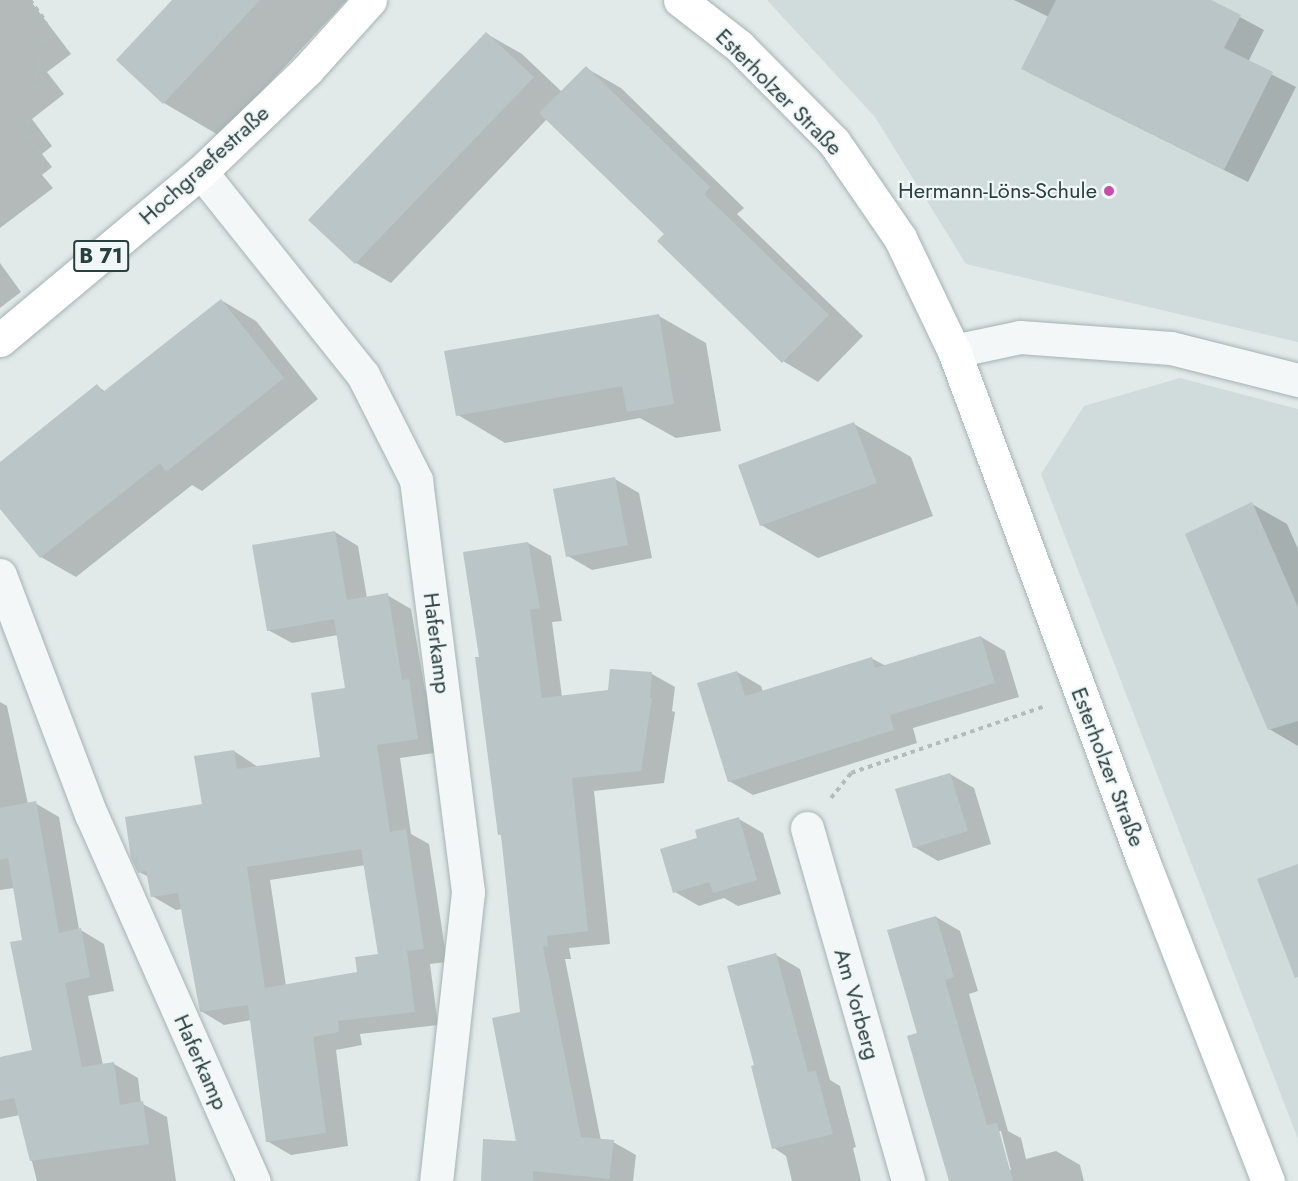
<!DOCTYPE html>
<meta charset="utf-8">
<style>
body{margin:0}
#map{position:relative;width:1298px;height:1181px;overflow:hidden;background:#e1e9e9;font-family:Jost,sans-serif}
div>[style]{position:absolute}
.built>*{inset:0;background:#d0dbdb}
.shadow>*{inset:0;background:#0003}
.building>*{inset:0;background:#b9c5c6}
.path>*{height:4px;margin-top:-2px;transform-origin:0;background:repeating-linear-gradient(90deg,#b3bcbd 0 4.5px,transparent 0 9px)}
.roads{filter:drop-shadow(0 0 2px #a6b3b3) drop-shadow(0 0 2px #a6b3b3)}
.minor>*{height:33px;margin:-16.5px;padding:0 16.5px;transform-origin:16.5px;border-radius:16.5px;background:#f4f7f8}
.major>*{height:33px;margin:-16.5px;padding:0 16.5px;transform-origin:16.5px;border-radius:16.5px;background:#fff}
.dots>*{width:16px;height:16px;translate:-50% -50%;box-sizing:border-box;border:3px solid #f1f7f7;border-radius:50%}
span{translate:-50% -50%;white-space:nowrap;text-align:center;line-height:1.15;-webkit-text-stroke:4.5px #f1f7f7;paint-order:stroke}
.shield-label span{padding:2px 4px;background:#f1f7f7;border:2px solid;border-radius:4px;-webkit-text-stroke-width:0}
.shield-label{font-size:21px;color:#2a3f40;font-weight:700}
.street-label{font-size:22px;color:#2a3f40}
.poi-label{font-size:22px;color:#2a3f40}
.right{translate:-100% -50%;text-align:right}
</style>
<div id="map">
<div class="built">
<div style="clip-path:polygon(767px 0,1298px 0,1298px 342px,966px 264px,875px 117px)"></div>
<div style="clip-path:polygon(1180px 378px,1298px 409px,1298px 1139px,1041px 474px,1084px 406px)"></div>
</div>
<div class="shadow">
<div style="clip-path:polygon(0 0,30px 0,71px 54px,47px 72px,64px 94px,32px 119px,52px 146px,42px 154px,52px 167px,42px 175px,53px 188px,0 228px)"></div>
<div style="clip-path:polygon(174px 0,347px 0,220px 136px,164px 103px)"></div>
<div style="clip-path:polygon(1014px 0,1208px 0,1264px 30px,1248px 62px,1296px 87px,1248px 182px,1047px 82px,1049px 17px)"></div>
<div style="clip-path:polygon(487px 34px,522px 54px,562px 92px,586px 68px,621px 88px,744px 208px,737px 214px,863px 336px,818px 382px,783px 361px,666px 234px,547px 119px,391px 283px,356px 263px,310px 220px)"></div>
<div style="clip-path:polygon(0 263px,21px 292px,0 308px)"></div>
<div style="clip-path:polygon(221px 300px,256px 321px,318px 399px,202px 491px,192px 485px,76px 577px,41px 557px,0 506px,0 464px,97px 386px,106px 392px)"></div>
<div style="clip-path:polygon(659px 316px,706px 343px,721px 431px,676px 438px,640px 418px,505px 443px,458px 415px)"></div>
<div style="clip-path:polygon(854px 424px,911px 457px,933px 516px,818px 558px,761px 525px)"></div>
<div style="clip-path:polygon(615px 479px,639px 493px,652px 558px,592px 570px,568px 556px)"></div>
<div style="clip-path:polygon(1252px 504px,1287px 524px,1298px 549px,1298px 746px,1269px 729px)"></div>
<div style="clip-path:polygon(evenodd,335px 532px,358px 546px,367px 598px,387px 595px,411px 609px,425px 690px,432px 694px,441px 752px,400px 758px,411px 834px,429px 844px,447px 962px,430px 964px,438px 1025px,360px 1034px,362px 1045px,336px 1050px,348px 1146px,291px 1155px,267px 1141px,251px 1020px,224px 1025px,201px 1011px,182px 909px,176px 910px,152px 896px,149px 877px,139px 872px,204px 806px,234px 751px,258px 767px,322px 758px,347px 689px,338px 635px,292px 643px,268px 630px,335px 532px,366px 865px,379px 953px,383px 955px,358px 973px,286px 986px,270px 880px,366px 865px)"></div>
<div style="clip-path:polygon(528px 543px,551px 556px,562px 621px,552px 622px,562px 697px,609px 691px,652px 674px,675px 687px,672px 711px,675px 712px,664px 783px,594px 791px,610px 944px,569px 948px,571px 959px,565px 959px,601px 1141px,613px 1142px,636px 1155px,633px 1181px,482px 1181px,518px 1143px,522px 1014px,481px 658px)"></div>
<div style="clip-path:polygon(981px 637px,1005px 651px,1019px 697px,913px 728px,917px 743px,753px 795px,729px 781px,737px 672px,761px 686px,763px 692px,871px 658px,886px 666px)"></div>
<div style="clip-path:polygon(0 702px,7px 706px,28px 804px,35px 803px,59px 817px,79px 929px,104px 944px,114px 991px,88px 996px,103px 1065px,114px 1064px,138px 1078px,141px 1103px,167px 1117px,176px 1181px,37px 1181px,20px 1115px,0 1119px,0 1058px,34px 1051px,24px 941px,14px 888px,0 890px)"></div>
<div style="clip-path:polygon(950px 774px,974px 788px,991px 844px,938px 861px,914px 847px)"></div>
<div style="clip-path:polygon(739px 819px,763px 833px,781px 894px,738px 906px,724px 898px,699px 906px,675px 892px,699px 839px)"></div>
<div style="clip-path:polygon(evenodd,936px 917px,960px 931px,978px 991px,969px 994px,1008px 1131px,1021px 1138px,1026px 1159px,1056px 1151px,1080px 1165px,1084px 1181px,950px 1181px,918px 1034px,936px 917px,998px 1131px,1001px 1131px,1011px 1170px,1008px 1170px,998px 1131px)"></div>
<div style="clip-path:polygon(776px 955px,800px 969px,830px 1080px,840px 1086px,856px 1147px,853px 1148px,861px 1181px,792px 1181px,786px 1156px,774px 1148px,756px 1066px)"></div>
</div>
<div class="building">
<div style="clip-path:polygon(172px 0,260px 0,163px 104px,116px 60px)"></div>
<div style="clip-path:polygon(1056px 0,1211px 0,1241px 15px,1224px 48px,1273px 72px,1224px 170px,1021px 69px)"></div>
<div style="clip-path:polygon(486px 32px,534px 77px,355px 264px,308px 220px)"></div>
<div style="clip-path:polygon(586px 66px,710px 187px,704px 194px,829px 315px,782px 363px,657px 241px,664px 234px,539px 113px)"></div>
<div style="clip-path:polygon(221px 299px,284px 378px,166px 472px,160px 463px,40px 558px,0 509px,0 462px,97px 384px,103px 392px)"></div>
<div style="clip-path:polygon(659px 314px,674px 404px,627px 412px,622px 386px,456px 416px,444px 351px)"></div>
<div style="clip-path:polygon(854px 422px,877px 483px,760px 526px,738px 465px)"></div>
<div style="clip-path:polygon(615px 477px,628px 545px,566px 557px,553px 489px)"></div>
<div style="clip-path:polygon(1252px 502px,1298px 607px,1298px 721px,1268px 730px,1185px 534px)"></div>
<div style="clip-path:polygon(evenodd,335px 531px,347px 600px,388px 593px,402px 680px,409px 679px,418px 739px,377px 745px,390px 832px,406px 829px,424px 949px,407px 951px,415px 1012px,338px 1021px,339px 1032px,313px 1037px,326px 1133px,266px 1142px,248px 1005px,200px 1012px,178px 893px,151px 897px,146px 871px,138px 873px,131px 858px,125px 817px,202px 804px,194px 756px,234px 750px,237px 769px,320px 757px,311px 693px,345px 688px,334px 619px,267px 631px,252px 545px,335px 531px,361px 849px,378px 954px,402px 951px,355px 957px,357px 972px,265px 988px,247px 867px,361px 849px)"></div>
<div style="clip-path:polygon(528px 542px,540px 608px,530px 610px,542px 698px,608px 690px,610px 669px,652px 672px,650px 698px,652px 698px,641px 771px,572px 778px,588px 931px,547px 936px,548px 946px,543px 947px,581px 1137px,614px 1140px,609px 1179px,533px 1171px,533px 1181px,481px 1181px,483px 1139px,516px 1141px,492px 1018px,520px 1012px,501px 835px,498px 835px,475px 657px,479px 657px,463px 552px)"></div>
<div style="clip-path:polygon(981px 636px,995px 683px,890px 715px,894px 730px,728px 782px,697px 683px,737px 671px,745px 696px,872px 657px,875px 668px)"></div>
<div style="clip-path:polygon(950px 773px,968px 831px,913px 848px,895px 789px)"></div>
<div style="clip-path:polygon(36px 801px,59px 933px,81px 928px,90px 977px,65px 983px,82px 1067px,114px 1062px,120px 1105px,143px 1101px,149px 1144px,30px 1161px,14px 1098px,0 1101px,0 1057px,32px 1050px,10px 942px,22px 940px,8px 858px,0 860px,0 808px)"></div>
<div style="clip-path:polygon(739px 817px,757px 880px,713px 893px,709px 882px,673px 893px,660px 849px,697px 838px,695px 830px)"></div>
<div style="clip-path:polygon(1298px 864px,1298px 977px,1295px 978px,1257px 879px)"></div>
<div style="clip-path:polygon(936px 916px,954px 977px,945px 980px,987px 1125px,997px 1123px,1013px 1181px,949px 1181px,924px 1096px,907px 1036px,917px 1033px,887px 930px)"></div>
<div style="clip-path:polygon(776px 953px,808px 1072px,816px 1071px,833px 1134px,772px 1149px,751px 1066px,754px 1065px,727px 966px)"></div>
</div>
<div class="path">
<div style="left:30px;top:0;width:27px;rotate:54deg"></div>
<div style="left:46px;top:22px;width:116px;rotate:100deg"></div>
<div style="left:26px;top:136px;width:29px;rotate:54deg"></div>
<div style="left:831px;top:798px;width:32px;rotate:-51deg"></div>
<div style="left:851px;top:773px;width:203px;rotate:-19deg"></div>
</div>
<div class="roads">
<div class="minor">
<div style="left:201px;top:172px;width:260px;rotate:51.4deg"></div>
<div style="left:363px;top:375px;width:118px;rotate:63.2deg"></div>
<div style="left:416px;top:480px;width:415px;rotate:82.8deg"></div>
<div style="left:468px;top:892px;width:291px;rotate:96.3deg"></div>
<div style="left:954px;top:351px;width:67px;rotate:-12deg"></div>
<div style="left:1020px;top:337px;width:151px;rotate:4.2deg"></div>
<div style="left:1171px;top:348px;width:131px;rotate:14.1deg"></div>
<div style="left:0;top:575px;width:256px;rotate:69.2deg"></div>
<div style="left:91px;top:814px;width:402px;rotate:66.1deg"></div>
<div style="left:807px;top:828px;width:367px;rotate:74deg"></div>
</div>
<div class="major">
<div style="left:680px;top:0;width:75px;rotate:37.9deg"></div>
<div style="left:739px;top:46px;width:135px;rotate:45.3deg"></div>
<div style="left:834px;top:142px;width:116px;rotate:55.5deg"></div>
<div style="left:900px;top:238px;width:125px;rotate:64.5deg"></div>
<div style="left:954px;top:351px;width:541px;rotate:69.65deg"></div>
<div style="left:1142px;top:858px;width:347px;rotate:68.7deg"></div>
<div style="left:0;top:340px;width:262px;rotate:-39.9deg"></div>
<div style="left:201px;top:172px;width:147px;rotate:-43.9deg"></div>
<div style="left:307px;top:70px;width:94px;rotate:-48deg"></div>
</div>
</div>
<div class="dots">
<div style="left:1109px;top:191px;background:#c74da8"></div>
</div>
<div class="shield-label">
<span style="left:101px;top:256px">B 71</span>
</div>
<div class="street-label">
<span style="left:779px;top:92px;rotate:45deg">Esterholzer Straße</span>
<span style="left:204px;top:165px;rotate:-42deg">Hochgraefestraße</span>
<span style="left:437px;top:643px;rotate:83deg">Haferkamp</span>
<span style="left:1108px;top:767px;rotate:69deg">Esterholzer Straße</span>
<span style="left:857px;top:1004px;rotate:74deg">Am Vorberg</span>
<span style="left:201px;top:1062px;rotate:66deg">Haferkamp</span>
</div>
<div class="poi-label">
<span class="right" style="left:1097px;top:191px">Hermann-Löns-Schule</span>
</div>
</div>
